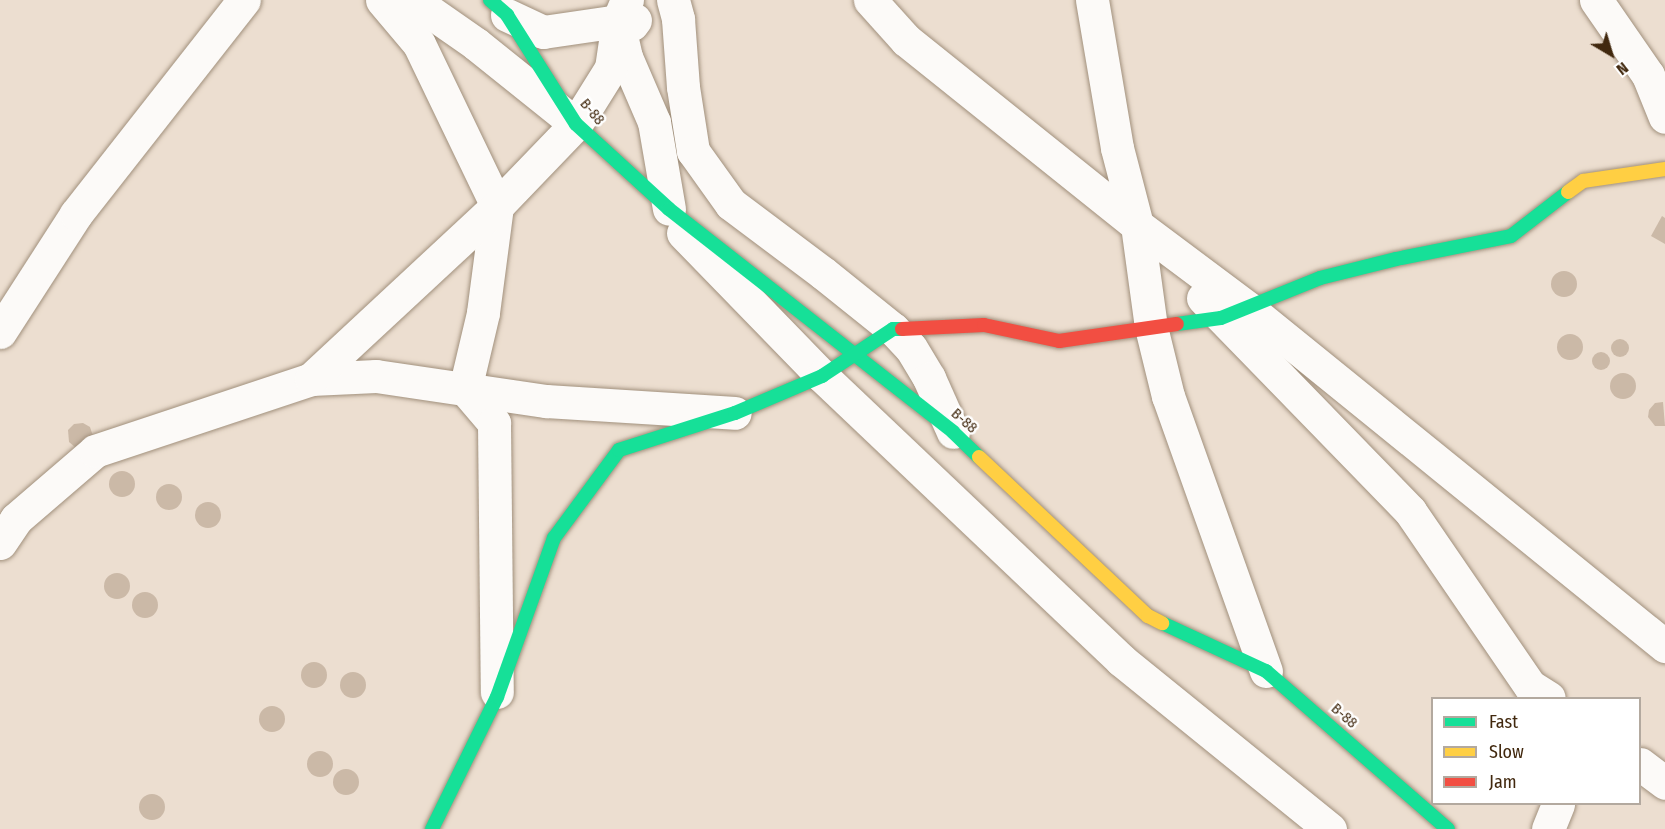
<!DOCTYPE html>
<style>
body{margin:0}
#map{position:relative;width:1665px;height:829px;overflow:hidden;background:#ecded0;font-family:"Fira Sans Condensed",sans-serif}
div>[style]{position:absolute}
.building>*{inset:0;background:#cbb9a7}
.round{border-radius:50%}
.roads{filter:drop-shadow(0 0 2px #a1907c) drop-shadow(0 0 2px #a1907c)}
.street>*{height:33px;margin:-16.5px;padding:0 16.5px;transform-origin:16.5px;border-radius:16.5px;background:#fcfaf8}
.fast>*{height:14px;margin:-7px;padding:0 7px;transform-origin:7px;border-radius:7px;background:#16e098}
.slow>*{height:14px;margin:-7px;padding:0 7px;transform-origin:7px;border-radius:7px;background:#ffcf43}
.jam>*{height:14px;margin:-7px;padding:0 7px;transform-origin:7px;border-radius:7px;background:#f24e42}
span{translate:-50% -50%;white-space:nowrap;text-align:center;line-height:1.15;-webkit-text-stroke:5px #fff;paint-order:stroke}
.street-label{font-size:15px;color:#41280e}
.legend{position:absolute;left:1431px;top:697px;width:210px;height:108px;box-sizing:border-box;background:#fff;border:2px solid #b3a99f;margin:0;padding:8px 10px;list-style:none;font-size:18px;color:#41280e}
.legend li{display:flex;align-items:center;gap:12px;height:30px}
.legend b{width:30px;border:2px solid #b3a99f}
.north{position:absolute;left:1581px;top:24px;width:60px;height:60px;-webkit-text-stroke:4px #fff;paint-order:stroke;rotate:142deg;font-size:16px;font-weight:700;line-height:24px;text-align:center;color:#41280e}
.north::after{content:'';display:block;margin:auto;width:21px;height:27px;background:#41280e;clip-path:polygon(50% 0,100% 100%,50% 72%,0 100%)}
</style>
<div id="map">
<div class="building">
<div style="clip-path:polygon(1662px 216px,1665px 218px,1665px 244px,1651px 236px)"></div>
<div class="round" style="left:1551px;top:271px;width:26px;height:26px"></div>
<div class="round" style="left:1557px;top:334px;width:26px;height:26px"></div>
<div class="round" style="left:1611px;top:339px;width:18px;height:18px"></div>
<div class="round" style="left:1592px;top:352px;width:18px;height:18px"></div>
<div class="round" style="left:1610px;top:373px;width:26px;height:26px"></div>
<div style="clip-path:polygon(1663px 402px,1665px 426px,1655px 426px,1648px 417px,1649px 410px,1655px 403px)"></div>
<div style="clip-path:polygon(83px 423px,90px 427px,93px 436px,75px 447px,69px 442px,68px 430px,74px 424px)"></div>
<div class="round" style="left:109px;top:471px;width:26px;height:26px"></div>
<div class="round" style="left:156px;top:484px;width:26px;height:26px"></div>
<div class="round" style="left:195px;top:502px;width:26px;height:26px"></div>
<div class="round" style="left:104px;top:573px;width:26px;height:26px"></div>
<div class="round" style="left:132px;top:592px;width:26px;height:26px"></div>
<div class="round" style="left:301px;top:662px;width:26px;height:26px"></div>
<div class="round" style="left:340px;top:672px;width:26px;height:26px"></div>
<div class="round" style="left:259px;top:706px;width:26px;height:26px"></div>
<div class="round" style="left:307px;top:751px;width:26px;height:26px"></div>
<div class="round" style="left:333px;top:769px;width:26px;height:26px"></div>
<div class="round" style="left:139px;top:794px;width:26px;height:26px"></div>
</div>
<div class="roads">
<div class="street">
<div style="left:382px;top:0;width:57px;rotate:49.9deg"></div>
<div style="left:419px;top:44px;width:180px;rotate:64.3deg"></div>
<div style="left:497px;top:206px;width:108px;rotate:97.5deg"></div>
<div style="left:483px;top:313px;width:78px;rotate:103.3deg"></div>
<div style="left:465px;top:389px;width:45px;rotate:49.5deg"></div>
<div style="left:494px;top:423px;width:269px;rotate:89.4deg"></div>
<div style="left:413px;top:0;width:77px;rotate:34.9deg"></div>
<div style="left:476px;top:44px;width:122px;rotate:38.7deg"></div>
<div style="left:673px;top:0;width:20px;rotate:75deg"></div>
<div style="left:678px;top:19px;width:68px;rotate:85.8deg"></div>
<div style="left:683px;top:87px;width:65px;rotate:81.1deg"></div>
<div style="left:693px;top:151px;width:65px;rotate:54.4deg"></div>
<div style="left:731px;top:204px;width:115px;rotate:36.9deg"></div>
<div style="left:823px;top:273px;width:90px;rotate:38.7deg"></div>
<div style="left:893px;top:329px;width:26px;rotate:47deg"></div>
<div style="left:911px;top:348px;width:35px;rotate:59deg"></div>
<div style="left:929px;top:378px;width:59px;rotate:66deg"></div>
<div style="left:870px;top:0;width:54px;rotate:48deg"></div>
<div style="left:906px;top:40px;width:296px;rotate:38.7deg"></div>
<div style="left:1137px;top:225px;width:139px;rotate:36.8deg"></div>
<div style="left:1248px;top:308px;width:537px;rotate:39.03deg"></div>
<div style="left:1092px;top:0;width:150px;rotate:80.4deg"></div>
<div style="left:1117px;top:148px;width:80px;rotate:75.4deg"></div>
<div style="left:1137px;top:225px;width:103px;rotate:82.2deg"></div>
<div style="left:1151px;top:327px;width:71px;rotate:76.2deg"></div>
<div style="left:1168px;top:396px;width:292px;rotate:70.4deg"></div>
<div style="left:1596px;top:0;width:91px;rotate:55.3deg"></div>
<div style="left:1648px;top:75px;width:45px;rotate:68deg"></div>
<div style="left:507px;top:15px;width:40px;rotate:25deg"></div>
<div style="left:543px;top:32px;width:76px;rotate:-8.3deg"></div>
<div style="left:618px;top:21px;width:14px;rotate:12deg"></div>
<div style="left:632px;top:24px;width:5px;rotate:-53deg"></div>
<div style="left:620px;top:31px;width:27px;rotate:77deg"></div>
<div style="left:626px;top:57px;width:71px;rotate:66.7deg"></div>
<div style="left:654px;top:122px;width:88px;rotate:80.2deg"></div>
<div style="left:683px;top:233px;width:199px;rotate:45.8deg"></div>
<div style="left:822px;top:376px;width:412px;rotate:43.5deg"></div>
<div style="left:1121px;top:660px;width:269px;rotate:39deg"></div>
<div style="left:1203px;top:298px;width:297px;rotate:45.8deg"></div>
<div style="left:1410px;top:511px;width:212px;rotate:55.6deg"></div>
<div style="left:1530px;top:686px;width:22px;rotate:32deg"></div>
<div style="left:0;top:332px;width:140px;rotate:-57.2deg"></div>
<div style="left:76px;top:214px;width:272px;rotate:-51.9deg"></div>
<div style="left:311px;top:379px;width:65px;rotate:-2.6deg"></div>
<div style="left:376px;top:376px;width:172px;rotate:8.4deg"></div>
<div style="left:546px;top:401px;width:189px;rotate:3.6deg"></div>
<div style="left:0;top:543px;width:29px;rotate:-56deg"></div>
<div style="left:16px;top:519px;width:104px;rotate:-40.7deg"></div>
<div style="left:95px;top:451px;width:228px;rotate:-18.4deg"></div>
<div style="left:311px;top:379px;width:254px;rotate:-42.9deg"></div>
<div style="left:497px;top:206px;width:114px;rotate:-46.1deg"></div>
<div style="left:576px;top:124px;width:66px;rotate:-58deg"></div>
<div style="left:611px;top:68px;width:48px;rotate:-81.5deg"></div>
<div style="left:618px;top:21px;width:23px;rotate:-67deg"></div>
<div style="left:1640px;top:764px;width:31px;rotate:37deg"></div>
<div style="left:1548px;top:829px;width:27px;rotate:-68deg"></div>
</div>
<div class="fast">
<div style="left:490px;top:0;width:23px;rotate:41deg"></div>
<div style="left:507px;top:15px;width:129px;rotate:57.7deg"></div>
<div style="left:576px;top:124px;width:126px;rotate:42.4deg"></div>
<div style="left:669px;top:209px;width:361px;rotate:38.1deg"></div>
<div style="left:953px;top:432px;width:36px;rotate:44deg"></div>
<div style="left:1177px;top:324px;width:44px;rotate:-7.8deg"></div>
<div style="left:1221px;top:318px;width:107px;rotate:-22deg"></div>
<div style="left:1320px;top:278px;width:78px;rotate:-14deg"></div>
<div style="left:1396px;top:259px;width:117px;rotate:-11.3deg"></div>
<div style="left:1511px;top:236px;width:72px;rotate:-37.7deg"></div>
<div style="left:1162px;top:623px;width:115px;rotate:24.8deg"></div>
<div style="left:1266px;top:671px;width:241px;rotate:41deg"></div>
<div style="left:432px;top:829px;width:147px;rotate:-63.8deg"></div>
<div style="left:497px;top:697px;width:169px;rotate:-70.3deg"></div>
<div style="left:554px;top:538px;width:109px;rotate:-53.5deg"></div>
<div style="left:619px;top:450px;width:122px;rotate:-17.7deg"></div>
<div style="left:735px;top:413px;width:95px;rotate:-23deg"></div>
<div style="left:822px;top:376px;width:85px;rotate:-33.5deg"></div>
<div style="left:893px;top:329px;width:9px"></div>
</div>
<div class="slow">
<div style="left:1568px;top:192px;width:19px;rotate:-36deg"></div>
<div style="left:1583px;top:181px;width:83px;rotate:-8.3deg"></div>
<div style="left:979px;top:457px;width:232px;rotate:43.3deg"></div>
<div style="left:1148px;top:616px;width:16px;rotate:27deg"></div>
</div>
<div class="jam">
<div style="left:902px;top:329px;width:82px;rotate:-2.8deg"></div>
<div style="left:984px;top:325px;width:77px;rotate:12deg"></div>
<div style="left:1059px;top:341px;width:119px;rotate:-8.2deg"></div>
</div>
</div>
<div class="street-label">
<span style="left:592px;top:112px;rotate:50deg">B-88</span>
<span style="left:964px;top:421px;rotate:41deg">B-88</span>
<span style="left:1344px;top:716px;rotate:41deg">B-88</span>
</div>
<ul class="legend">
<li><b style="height:8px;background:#16e098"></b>Fast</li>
<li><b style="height:8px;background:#ffcf43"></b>Slow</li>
<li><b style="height:8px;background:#f24e42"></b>Jam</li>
</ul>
<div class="north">N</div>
</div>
